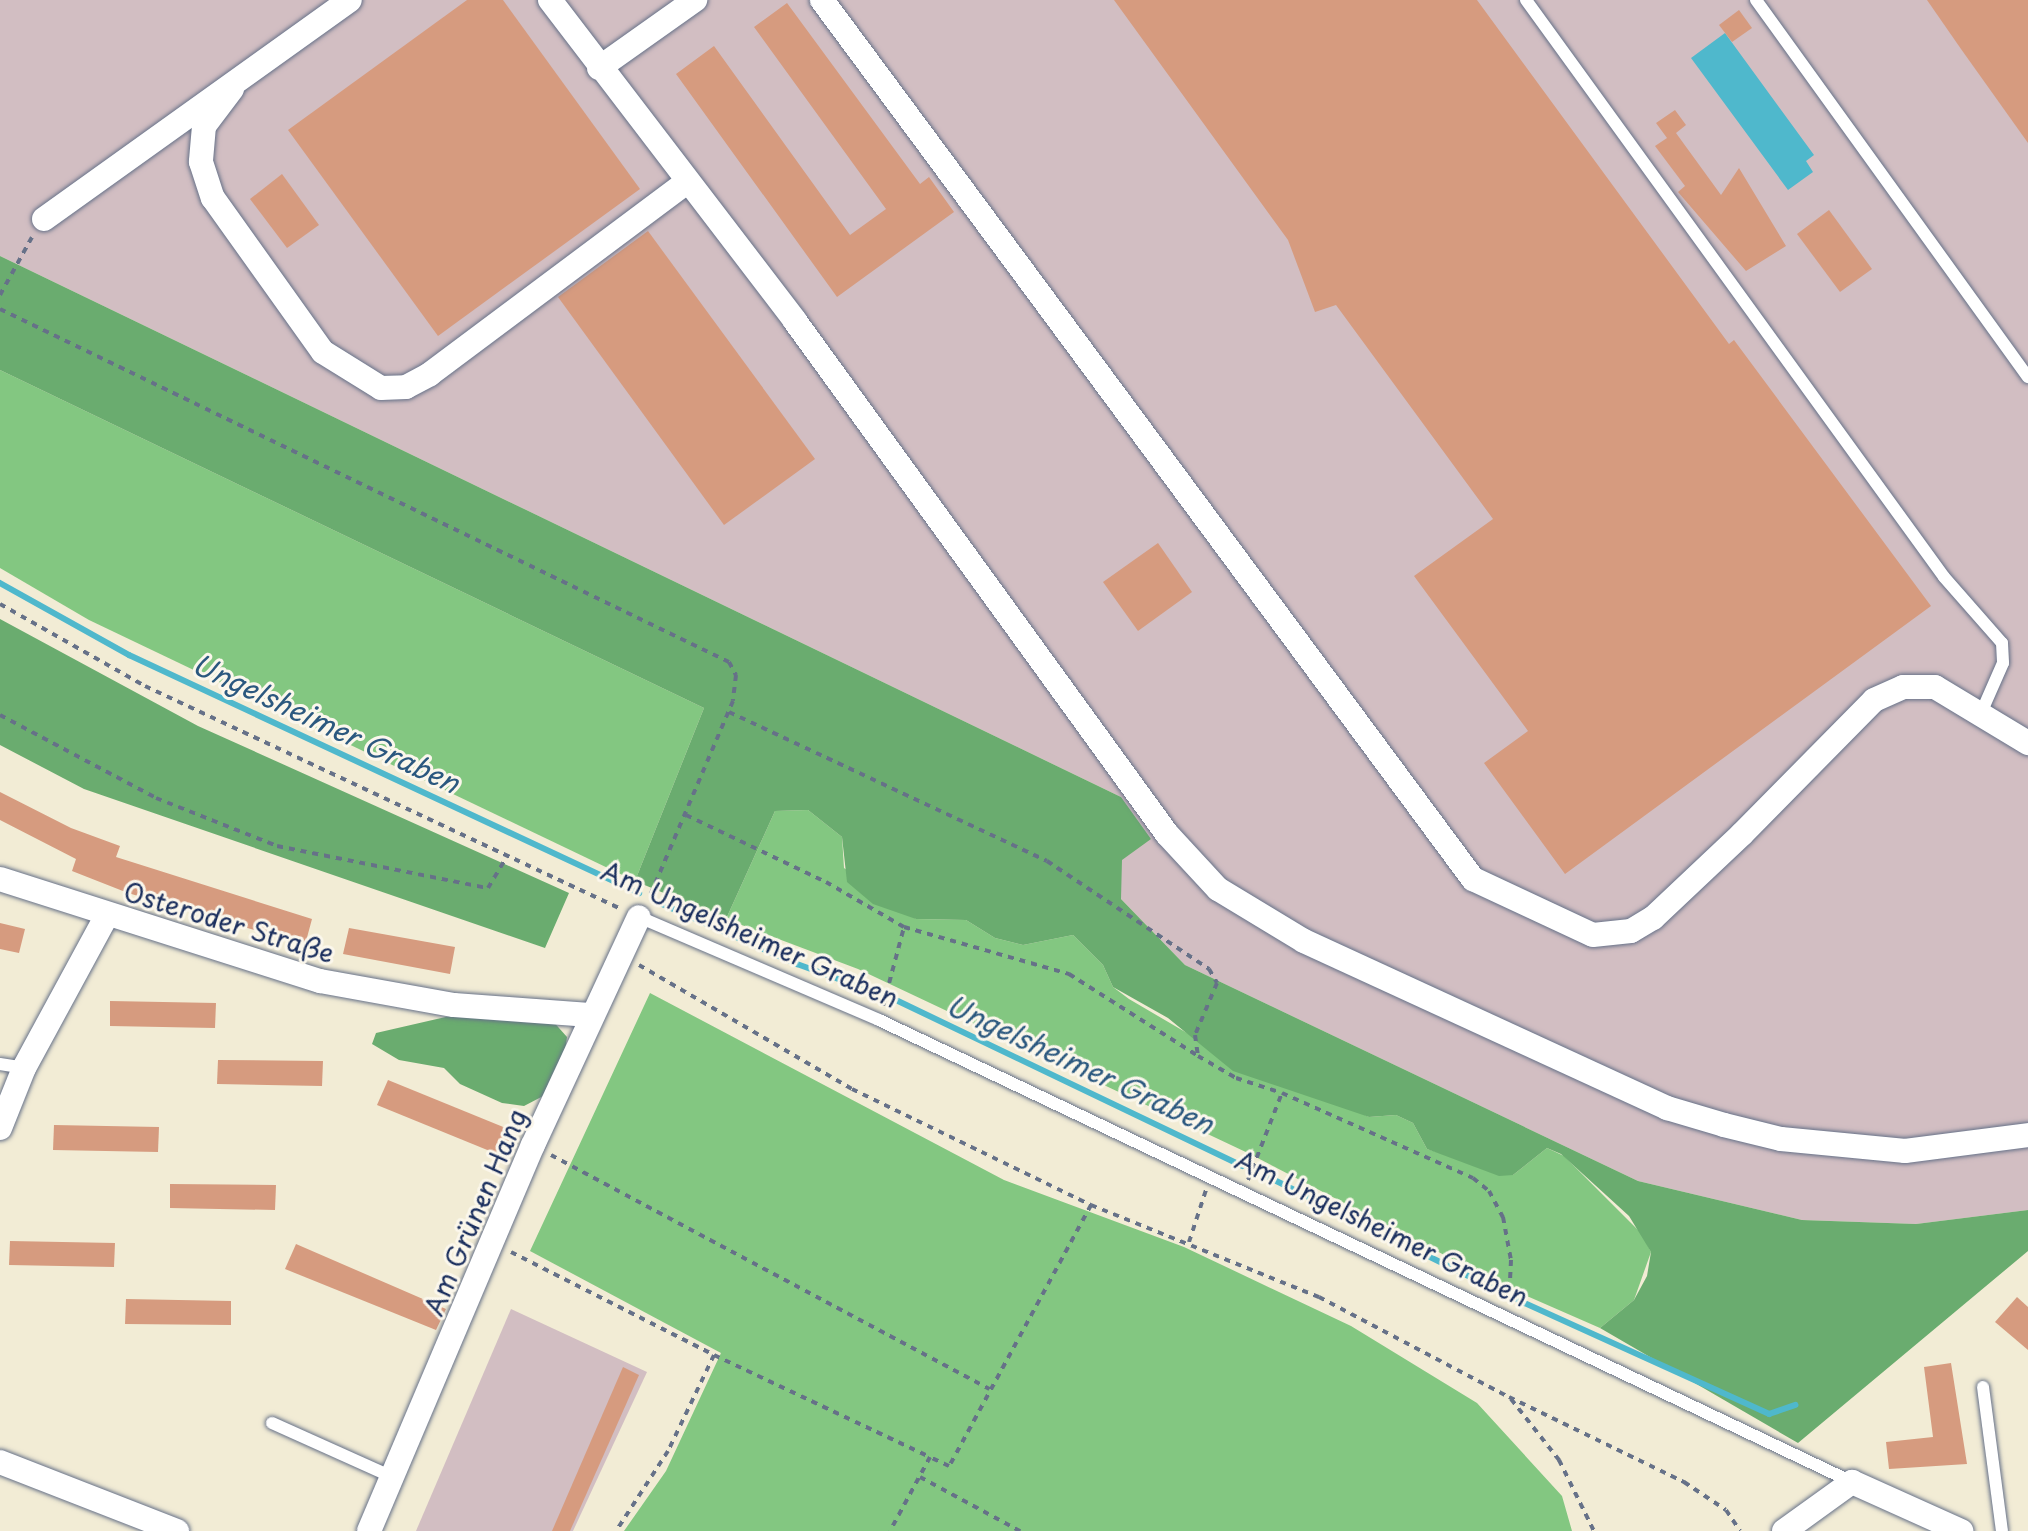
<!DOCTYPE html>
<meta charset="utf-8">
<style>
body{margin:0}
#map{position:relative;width:2028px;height:1531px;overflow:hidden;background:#f2ecd5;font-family:"Playpen Sans",sans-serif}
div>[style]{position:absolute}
.industrial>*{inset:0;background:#d2bec2}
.green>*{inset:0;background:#83c781}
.forest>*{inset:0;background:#6aac6f}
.water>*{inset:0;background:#4fb8cc}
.stream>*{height:6px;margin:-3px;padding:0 3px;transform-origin:3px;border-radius:3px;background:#4fb8cc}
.building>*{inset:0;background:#d69b7f}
.path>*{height:4px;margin-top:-2px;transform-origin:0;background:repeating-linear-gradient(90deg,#667188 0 6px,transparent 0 12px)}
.roads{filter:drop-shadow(0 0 2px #667188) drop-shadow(0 0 2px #667188)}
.lane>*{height:12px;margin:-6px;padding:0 6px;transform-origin:6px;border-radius:6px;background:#fff}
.street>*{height:24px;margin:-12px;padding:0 12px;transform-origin:12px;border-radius:12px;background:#fff}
span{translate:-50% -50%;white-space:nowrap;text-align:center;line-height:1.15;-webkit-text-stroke:6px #fbf7ec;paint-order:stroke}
.street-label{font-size:26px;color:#1b2f5e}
.water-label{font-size:28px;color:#2b587f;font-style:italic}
</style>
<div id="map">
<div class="industrial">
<div style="clip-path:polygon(0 0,2028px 0,2028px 1210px,1916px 1224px,1802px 1220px,1638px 1181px,1185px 965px,1121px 899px,1121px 797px,0 256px)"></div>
<div style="clip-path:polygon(511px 1309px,647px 1372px,573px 1531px,416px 1531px)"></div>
</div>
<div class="green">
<div style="clip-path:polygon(0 370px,704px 708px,635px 881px,89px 620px,0 568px)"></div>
<div style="clip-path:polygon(808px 810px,842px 837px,844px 868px,916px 919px,966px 920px,995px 938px,1023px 945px,1073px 935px,1103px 965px,1113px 987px,1129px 999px,1187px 1033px,1369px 1117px,1396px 1115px,1413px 1123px,1427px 1149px,1513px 1175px,1547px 1148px,1564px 1156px,1642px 1234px,1651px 1252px,1634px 1300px,1600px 1328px,1504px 1286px,1250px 1154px,858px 969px,726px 919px,775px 811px)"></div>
<div style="clip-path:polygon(650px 993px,1004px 1180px,1184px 1247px,1351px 1326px,1477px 1403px,1562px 1496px,1572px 1531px,624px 1531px,666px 1471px,721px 1353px,530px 1251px)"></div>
</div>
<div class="forest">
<div style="clip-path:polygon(0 256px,1121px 797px,1151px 839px,1122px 860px,1121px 899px,1185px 965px,1638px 1181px,1802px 1220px,1916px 1224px,2028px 1210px,2028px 1251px,1798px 1443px,1600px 1328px,1634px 1300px,1647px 1276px,1651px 1252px,1629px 1216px,1561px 1154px,1547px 1148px,1513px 1175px,1499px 1176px,1427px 1149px,1413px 1123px,1396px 1115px,1369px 1117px,1233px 1071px,1168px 1018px,1113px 987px,1103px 965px,1073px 935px,1023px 945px,995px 938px,966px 920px,916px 919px,873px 904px,847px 882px,842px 837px,808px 810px,775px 811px,726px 919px,635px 881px,704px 708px,0 370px)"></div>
<div style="clip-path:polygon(0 619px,198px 726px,569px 893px,545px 948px,84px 789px,0 745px)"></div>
<div style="clip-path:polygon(463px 1013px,551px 1019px,567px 1037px,564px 1060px,549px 1093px,524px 1106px,502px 1103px,460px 1084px,444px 1068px,399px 1060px,372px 1044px,376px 1033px)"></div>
</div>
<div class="water">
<div style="clip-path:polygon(1725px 33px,1814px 155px,1806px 161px,1813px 172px,1788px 190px,1691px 58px)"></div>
</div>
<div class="stream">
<div style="left:0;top:583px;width:148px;rotate:29.2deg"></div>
<div style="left:129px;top:655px;width:563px;rotate:25.02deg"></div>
<div style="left:662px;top:904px;width:148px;rotate:24deg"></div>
<div style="left:797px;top:964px;width:88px;rotate:19.9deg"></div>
<div style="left:898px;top:1001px;width:382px;rotate:25.6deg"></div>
<div style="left:1262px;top:1174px;width:269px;rotate:26.3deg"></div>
<div style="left:1518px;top:1300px;width:276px;rotate:24.4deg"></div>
<div style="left:1769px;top:1414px;width:28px;rotate:-19deg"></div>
</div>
<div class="building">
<div style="clip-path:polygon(467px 0,503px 0,640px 189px,438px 336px,288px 130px)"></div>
<div style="clip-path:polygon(1114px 0,1477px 0,1729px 344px,1734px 340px,1931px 606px,1565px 874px,1484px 763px,1528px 731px,1414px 576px,1493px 519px,1336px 305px,1315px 312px,1288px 240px)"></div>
<div style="clip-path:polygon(1927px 0,2028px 0,2028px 143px,1961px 49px)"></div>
<div style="clip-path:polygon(787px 3px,920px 184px,929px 177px,954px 212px,837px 297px,676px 74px,714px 46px,850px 235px,886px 209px,754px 27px)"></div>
<div style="clip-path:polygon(1739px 10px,1752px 28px,1732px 42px,1719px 25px)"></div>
<div style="clip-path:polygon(1675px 110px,1686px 125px,1676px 133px,1721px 195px,1739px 168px,1786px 246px,1746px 271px,1678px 192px,1685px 186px,1655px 146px,1667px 138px,1656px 123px)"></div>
<div style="clip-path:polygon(282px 174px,319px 225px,287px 248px,250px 199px)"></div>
<div style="clip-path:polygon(1829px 210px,1872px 269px,1840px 292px,1797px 234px)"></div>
<div style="clip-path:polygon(648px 231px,815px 459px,724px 525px,558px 297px)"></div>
<div style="clip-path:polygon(1158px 543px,1192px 592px,1138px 631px,1103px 582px)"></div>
<div style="clip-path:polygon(0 792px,71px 828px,120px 846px,116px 857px,312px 919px,305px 945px,128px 893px,72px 871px,76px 859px,0 820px)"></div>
<div style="clip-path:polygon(0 923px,25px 929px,19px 953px,0 949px)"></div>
<div style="clip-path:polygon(349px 928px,455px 947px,450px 974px,343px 954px)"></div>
<div style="clip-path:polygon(110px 1001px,216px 1003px,215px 1028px,110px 1026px)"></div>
<div style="clip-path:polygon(218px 1060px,323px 1061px,322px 1086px,217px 1084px)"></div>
<div style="clip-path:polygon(388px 1080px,513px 1131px,502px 1156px,377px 1105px)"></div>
<div style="clip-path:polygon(54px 1125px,159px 1127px,158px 1152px,53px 1150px)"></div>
<div style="clip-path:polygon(170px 1184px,276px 1185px,275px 1210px,170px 1208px)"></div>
<div style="clip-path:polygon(10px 1241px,115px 1243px,114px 1267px,9px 1265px)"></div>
<div style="clip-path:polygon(296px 1244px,446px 1309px,436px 1330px,285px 1269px)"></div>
<div style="clip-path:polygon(2017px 1297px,2028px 1307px,2028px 1350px,1995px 1322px)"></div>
<div style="clip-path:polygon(126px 1299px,231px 1301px,231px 1325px,125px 1324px)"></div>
<div style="clip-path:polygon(1951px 1363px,1967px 1464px,1889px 1469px,1886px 1442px,1933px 1437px,1924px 1367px)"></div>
<div style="clip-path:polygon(623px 1367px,639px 1375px,570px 1531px,552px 1531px)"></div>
</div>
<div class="path">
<div style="left:0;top:295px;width:66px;rotate:-61.1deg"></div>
<div style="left:0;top:309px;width:810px;rotate:25.84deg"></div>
<div style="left:729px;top:662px;width:15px;rotate:62deg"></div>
<div style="left:736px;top:675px;width:26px;rotate:97deg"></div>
<div style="left:733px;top:701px;width:214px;rotate:113.1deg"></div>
<div style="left:0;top:604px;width:167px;rotate:29.5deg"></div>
<div style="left:145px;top:686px;width:523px;rotate:25.1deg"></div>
<div style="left:729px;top:712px;width:351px;rotate:25.1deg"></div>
<div style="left:1047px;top:861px;width:195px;rotate:33.7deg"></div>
<div style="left:1209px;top:969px;width:16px;rotate:60deg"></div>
<div style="left:1217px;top:983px;width:56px;rotate:112.9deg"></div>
<div style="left:1195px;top:1035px;width:21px;rotate:82deg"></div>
<div style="left:1198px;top:1056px;width:44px;rotate:30.1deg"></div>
<div style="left:1236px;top:1078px;width:48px;rotate:18.1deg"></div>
<div style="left:1282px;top:1093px;width:209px;rotate:24deg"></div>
<div style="left:1473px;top:1178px;width:21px;rotate:39deg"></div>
<div style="left:1489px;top:1191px;width:30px;rotate:62deg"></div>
<div style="left:1503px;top:1217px;width:44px;rotate:79.5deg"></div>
<div style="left:1511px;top:1260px;width:41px;rotate:92.8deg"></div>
<div style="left:0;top:715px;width:177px;rotate:28deg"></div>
<div style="left:156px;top:798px;width:130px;rotate:21.6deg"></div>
<div style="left:277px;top:846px;width:215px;rotate:11.3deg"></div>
<div style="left:488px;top:888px;width:39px;rotate:-59deg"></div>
<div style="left:686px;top:815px;width:155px;rotate:25.6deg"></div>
<div style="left:826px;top:882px;width:90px;rotate:30deg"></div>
<div style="left:904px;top:927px;width:172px;rotate:15.9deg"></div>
<div style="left:1069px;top:974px;width:153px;rotate:32.4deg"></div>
<div style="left:639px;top:965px;width:246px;rotate:30.2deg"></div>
<div style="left:852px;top:1089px;width:266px;rotate:25.9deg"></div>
<div style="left:1091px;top:1205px;width:297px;rotate:118.5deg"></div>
<div style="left:949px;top:1466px;width:21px;rotate:-155deg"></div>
<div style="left:883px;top:1006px;width:82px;rotate:-75.1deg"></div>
<div style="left:551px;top:1155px;width:497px;rotate:28.1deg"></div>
<div style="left:1248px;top:1180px;width:93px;rotate:-68.7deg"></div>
<div style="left:1091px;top:1205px;width:246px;rotate:22deg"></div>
<div style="left:1319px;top:1297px;width:215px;rotate:27.8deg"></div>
<div style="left:1509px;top:1397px;width:195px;rotate:25.9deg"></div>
<div style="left:1684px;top:1482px;width:50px;rotate:33.7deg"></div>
<div style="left:1726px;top:1510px;width:25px;rotate:56deg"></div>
<div style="left:1189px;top:1242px;width:55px;rotate:-71.9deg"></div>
<div style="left:511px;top:1252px;width:228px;rotate:26.9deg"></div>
<div style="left:714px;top:1355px;width:106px;rotate:115.6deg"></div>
<div style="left:668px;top:1451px;width:95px;rotate:123deg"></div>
<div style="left:714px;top:1355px;width:239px;rotate:25.3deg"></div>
<div style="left:930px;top:1457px;width:84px;rotate:118.4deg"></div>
<div style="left:1511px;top:1399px;width:78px;rotate:51.8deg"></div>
<div style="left:1559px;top:1460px;width:79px;rotate:63.8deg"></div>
<div style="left:920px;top:1477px;width:114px;rotate:28.4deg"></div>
</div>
<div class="roads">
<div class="lane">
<div style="left:1526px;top:0;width:712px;rotate:54.08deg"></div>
<div style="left:1944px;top:577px;width:88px;rotate:48.7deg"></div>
<div style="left:2002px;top:643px;width:20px;rotate:87deg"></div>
<div style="left:2003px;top:663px;width:55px;rotate:113.7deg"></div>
<div style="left:1756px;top:0;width:465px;rotate:54.2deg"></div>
<div style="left:639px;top:917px;width:261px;rotate:23.2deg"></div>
<div style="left:879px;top:1020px;width:1077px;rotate:25.4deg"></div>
<div style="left:0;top:1064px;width:24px;rotate:9deg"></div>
<div style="left:1983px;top:1387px;width:145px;rotate:82.5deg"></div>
<div style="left:272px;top:1423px;width:132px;rotate:24.2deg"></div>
</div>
<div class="street">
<div style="left:550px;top:0;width:404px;rotate:52.6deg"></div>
<div style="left:795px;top:321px;width:634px;rotate:54.05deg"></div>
<div style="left:1167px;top:834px;width:75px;rotate:47.2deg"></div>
<div style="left:1218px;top:889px;width:100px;rotate:31.2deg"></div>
<div style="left:1304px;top:941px;width:400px;rotate:24.7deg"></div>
<div style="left:1667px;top:1108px;width:59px;rotate:16.6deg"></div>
<div style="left:1724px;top:1125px;width:59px;rotate:13.8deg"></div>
<div style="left:1781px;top:1139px;width:125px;rotate:5.5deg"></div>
<div style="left:1905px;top:1151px;width:124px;rotate:-7.4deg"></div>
<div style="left:822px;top:0;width:1094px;rotate:53.48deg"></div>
<div style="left:1473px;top:879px;width:132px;rotate:25deg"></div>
<div style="left:1593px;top:935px;width:38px;rotate:-6deg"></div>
<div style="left:1631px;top:931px;width:26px;rotate:-31deg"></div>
<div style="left:1653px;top:918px;width:122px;rotate:-43.3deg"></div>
<div style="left:1742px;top:834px;width:188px;rotate:-45.4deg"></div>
<div style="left:1874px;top:700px;width:32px;rotate:-24deg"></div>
<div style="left:1903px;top:687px;width:32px"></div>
<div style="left:1935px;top:687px;width:109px;rotate:31.1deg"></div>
<div style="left:599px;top:68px;width:118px;rotate:-35.3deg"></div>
<div style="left:232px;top:89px;width:46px;rotate:127.1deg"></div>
<div style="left:204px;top:126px;width:36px;rotate:95deg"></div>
<div style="left:201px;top:162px;width:38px;rotate:72deg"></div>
<div style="left:213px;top:198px;width:189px;rotate:54.5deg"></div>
<div style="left:323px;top:352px;width:68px;rotate:31.8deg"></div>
<div style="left:381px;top:388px;width:25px;rotate:-2deg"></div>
<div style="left:406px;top:387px;width:27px;rotate:-28deg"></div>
<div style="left:430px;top:374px;width:321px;rotate:-36.8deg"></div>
<div style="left:44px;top:219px;width:376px;rotate:-35.6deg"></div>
<div style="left:0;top:879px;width:336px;rotate:17.7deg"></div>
<div style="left:320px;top:981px;width:136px;rotate:10.2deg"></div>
<div style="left:454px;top:1005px;width:136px;rotate:4.2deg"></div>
<div style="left:0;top:1128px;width:65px;rotate:-68.2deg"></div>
<div style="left:24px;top:1068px;width:174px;rotate:-61.5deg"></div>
<div style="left:0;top:1462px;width:190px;rotate:21.3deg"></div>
<div style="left:369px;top:1531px;width:419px;rotate:-67deg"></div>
<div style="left:533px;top:1145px;width:251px;rotate:-65.1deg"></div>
<div style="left:1784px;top:1531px;width:84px;rotate:-35.8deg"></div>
<div style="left:1852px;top:1482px;width:120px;rotate:24.2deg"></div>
</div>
</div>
<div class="street-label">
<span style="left:229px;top:922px;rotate:17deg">Osteroder Straße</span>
<span style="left:750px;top:934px;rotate:24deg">Am Ungelsheimer Graben</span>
<span style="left:475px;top:1212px;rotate:-67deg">Am Grünen Hang</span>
<span style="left:1382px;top:1228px;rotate:26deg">Am Ungelsheimer Graben</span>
</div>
<div class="water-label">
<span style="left:326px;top:723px;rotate:25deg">Ungelsheimer Graben</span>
<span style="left:1080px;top:1064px;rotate:25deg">Ungelsheimer Graben</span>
</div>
</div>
